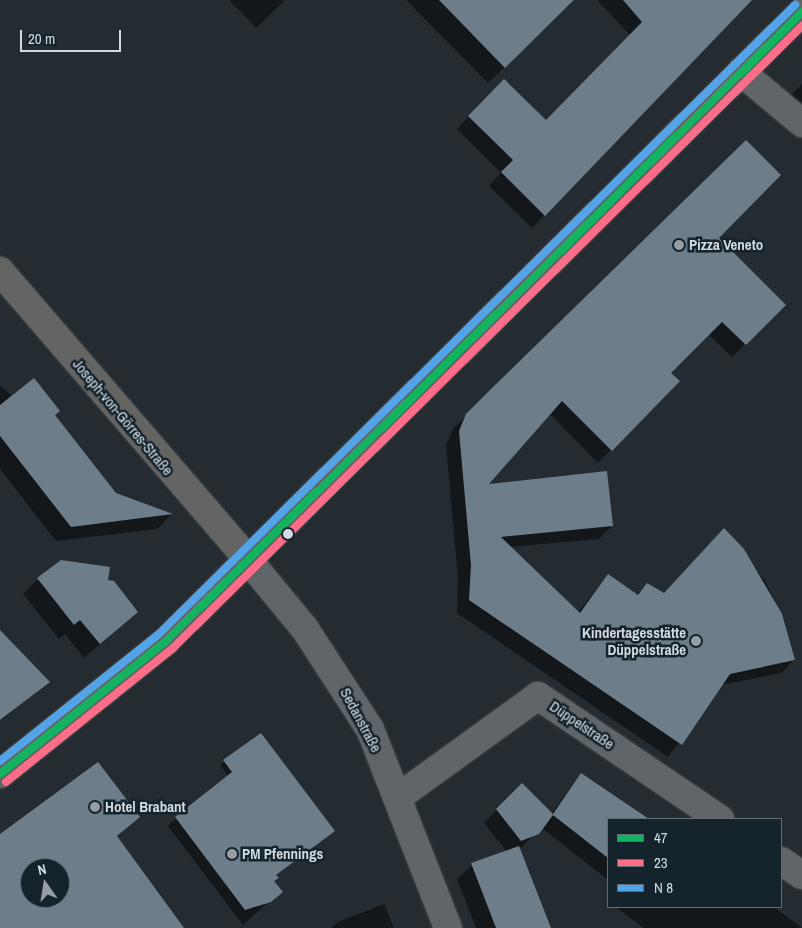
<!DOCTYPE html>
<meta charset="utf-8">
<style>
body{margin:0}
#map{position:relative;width:802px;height:928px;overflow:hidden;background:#242c31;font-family:"Archivo Narrow",sans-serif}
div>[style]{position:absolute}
.shadow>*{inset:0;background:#0007}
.building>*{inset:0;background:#6d7e8a}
.roads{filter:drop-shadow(0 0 1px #41484d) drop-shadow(0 0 1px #41484d)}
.minor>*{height:28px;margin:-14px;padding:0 14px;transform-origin:14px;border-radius:14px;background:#5f6569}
.major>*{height:28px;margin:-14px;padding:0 14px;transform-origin:14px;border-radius:14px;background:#646463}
.bus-1>*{height:8px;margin:-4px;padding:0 4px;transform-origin:4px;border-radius:4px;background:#13b361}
.bus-2>*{height:8px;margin:-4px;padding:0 4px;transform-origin:4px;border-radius:4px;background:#fb6d88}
.bus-3>*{height:8px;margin:-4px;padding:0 4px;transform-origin:4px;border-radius:4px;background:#53a3e8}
.dots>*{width:14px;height:14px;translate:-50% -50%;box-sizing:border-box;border:2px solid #15232c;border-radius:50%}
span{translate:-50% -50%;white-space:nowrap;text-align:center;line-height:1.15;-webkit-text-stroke:5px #15232c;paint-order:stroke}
.poi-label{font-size:15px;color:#d2dbe2;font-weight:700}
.left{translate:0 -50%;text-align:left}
.right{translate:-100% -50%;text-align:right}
.street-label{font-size:15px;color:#d2dbe2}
.legend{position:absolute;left:607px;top:818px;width:175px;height:90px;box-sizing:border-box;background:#15232c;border:1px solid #616d75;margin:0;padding:6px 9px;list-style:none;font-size:15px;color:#d2dbe2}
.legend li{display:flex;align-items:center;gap:10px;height:25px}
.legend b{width:25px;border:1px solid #616d75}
.north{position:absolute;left:20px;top:858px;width:50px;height:50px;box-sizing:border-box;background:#15232c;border:1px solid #616d75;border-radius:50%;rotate:347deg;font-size:14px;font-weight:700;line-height:20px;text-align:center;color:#d2dbe2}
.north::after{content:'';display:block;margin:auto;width:18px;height:22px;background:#959ea4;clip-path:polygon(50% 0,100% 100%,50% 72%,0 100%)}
.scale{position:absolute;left:20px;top:30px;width:101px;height:22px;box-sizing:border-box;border:2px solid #d2dbe2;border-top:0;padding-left:6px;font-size:15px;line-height:18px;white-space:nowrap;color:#d2dbe2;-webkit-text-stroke:4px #15232c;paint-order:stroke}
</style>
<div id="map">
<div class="shadow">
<div style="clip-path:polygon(229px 0,285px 0,256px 28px)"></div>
<div style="clip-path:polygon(406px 0,575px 0,488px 83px)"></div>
<div style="clip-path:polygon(597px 0,750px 0,532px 228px,489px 186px,501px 173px,457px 129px,504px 81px,546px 122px,630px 35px)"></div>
<div style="clip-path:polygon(802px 84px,802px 120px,784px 102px)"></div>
<div style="clip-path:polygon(746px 142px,717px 238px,785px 305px,732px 357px,708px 334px,670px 373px,678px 381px,598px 463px,549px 413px,486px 486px,612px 526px,599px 539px,510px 547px,578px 612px,609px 575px,637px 595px,647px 584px,663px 594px,724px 530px,765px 581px,781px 614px,794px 660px,781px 673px,721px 685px,668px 757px,457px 613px,458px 579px,446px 445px,453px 429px)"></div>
<div style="clip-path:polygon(0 385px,116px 495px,171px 515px,157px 529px,56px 541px,0 469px)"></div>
<div style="clip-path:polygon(38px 579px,107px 581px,137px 612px,84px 658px,65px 634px,59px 639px,23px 594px)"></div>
<div style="clip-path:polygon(0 632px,48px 682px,0 721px)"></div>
<div style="clip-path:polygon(261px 735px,229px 777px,220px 765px)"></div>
<div style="clip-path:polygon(581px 774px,647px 819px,608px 819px,608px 880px,542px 828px,519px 849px,549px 928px,476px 928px,457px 879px,472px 865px,507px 852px,484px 823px,522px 784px,551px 814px)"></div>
<div style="clip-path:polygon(evenodd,139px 817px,117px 837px,183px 928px,0 928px,0 836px,139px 817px,30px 868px,60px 868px,60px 898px,30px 898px,30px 868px)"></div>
<div style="clip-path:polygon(176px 818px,273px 898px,243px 925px,168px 826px)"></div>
<div style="clip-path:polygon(384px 904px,394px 928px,331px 928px,338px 922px)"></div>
<div style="clip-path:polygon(615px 907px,774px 907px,802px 928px,644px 928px)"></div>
</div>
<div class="building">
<div style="clip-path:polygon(439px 0,574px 0,505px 68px)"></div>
<div style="clip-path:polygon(623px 0,752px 0,545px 216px,501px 172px,513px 160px,468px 116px,504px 79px,546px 120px,642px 22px)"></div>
<div style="clip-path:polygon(746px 140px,781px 175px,719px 238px,786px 305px,746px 345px,722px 322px,671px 373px,680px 381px,612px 451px,562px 401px,489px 484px,607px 471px,613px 526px,501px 537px,580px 613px,608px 574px,638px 595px,647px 583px,664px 593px,724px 528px,744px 549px,782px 614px,795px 660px,730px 674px,682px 745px,469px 600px,471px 565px,459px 431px,466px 414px,489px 391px)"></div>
<div style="clip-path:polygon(34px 378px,60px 411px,55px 415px,116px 493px,173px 514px,71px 527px,0 436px,0 405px)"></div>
<div style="clip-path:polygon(61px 560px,110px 567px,108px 580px,114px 581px,138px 612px,100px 644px,80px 620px,74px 625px,37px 578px)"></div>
<div style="clip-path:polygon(0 630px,50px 682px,0 720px)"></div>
<div style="clip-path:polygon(261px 733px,335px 831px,276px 875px,279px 878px,274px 881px,283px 892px,271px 902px,245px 910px,175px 817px,232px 772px,223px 760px)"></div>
<div style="clip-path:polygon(evenodd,98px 762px,140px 817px,117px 836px,184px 928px,0 928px,0 834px,98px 762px,30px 868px,60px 868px,60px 898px,30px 898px,30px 868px)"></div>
<div style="clip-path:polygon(581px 773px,649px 819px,608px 819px,608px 858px,553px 815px,539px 834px,521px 841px,496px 809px,522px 783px,553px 814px)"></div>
<div style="clip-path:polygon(519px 846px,551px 928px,496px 928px,471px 863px)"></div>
</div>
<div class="roads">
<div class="minor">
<div style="left:741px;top:72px;width:80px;rotate:39.9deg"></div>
<div style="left:249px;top:561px;width:88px;rotate:50.5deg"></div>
<div style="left:305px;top:629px;width:119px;rotate:57deg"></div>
<div style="left:370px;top:729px;width:214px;rotate:68.6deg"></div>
<div style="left:397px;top:798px;width:174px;rotate:-35.9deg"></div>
<div style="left:538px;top:696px;width:220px;rotate:34.1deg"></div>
<div style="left:781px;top:861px;width:25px;rotate:34deg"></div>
</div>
<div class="major">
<div style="left:0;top:271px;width:382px;rotate:49.3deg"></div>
<div style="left:0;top:774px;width:213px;rotate:-38.7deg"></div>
<div style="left:166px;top:641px;width:895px;rotate:-44.68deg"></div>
</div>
</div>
<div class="bus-1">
<div style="left:0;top:774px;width:213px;rotate:-38.7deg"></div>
<div style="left:166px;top:641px;width:895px;rotate:-44.68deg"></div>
</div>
<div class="bus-2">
<div style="left:6px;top:782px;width:214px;rotate:-38.7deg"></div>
<div style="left:173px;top:648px;width:885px;rotate:-44.68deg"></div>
</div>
<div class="bus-3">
<div style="left:0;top:761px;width:203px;rotate:-38.6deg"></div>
<div style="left:159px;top:634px;width:895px;rotate:-44.68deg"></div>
</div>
<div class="dots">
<div style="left:679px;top:245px;background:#959ea4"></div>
<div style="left:288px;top:534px;background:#d2dbe2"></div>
<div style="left:696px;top:641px;background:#959ea4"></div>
<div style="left:95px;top:807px;background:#959ea4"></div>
<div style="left:232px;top:854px;background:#959ea4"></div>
</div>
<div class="poi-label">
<span class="left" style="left:689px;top:245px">Pizza Veneto</span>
<span class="right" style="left:686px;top:641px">Kindertagesstätte<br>Düppelstraße</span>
<span class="left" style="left:105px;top:807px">Hotel Brabant</span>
<span class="left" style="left:242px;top:854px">PM Pfennings</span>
</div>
<div class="street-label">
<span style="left:123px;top:417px;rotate:50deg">Joseph-von-Görres-Straße</span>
<span style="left:361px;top:720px;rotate:62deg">Sedanstraße</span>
<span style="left:582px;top:725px;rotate:34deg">Düppelstraße</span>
</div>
<ul class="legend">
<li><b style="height:6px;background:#13b361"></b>47</li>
<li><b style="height:6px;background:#fb6d88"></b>23</li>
<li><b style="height:6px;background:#53a3e8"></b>N 8</li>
</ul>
<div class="north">N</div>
<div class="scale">20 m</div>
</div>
